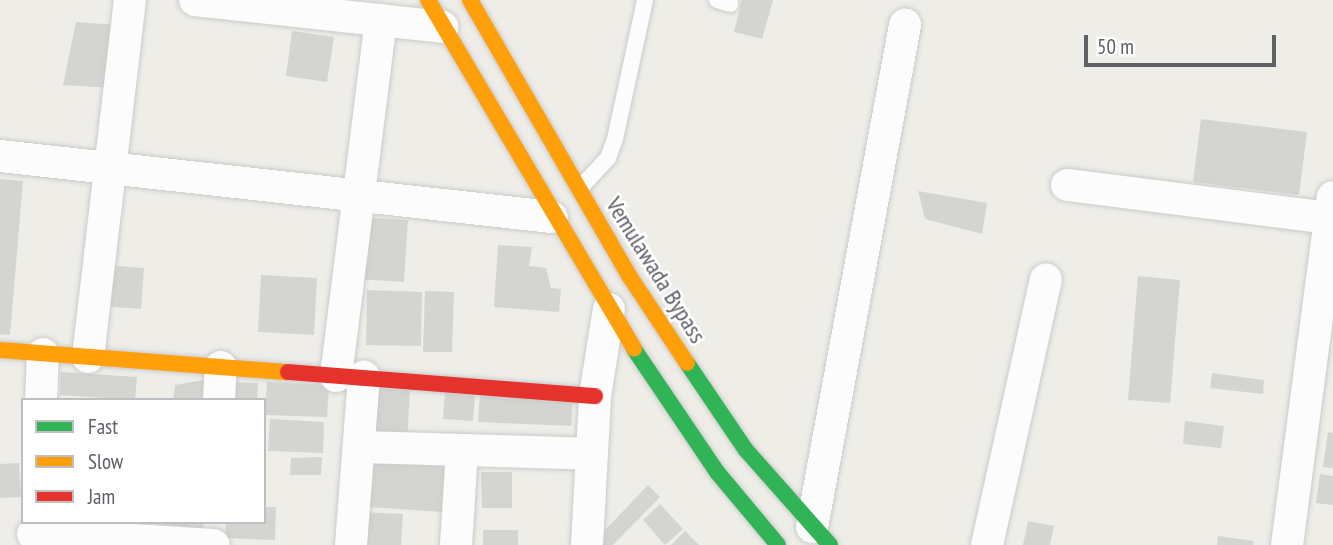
<!DOCTYPE html>
<style>
body{margin:0}
#map{position:relative;width:1333px;height:545px;overflow:hidden;background:#eeede8;font-family:"PT Sans Narrow",sans-serif}
div>[style]{position:absolute}
.building>*{inset:0;background:#d4d4d1}
.roads{filter:drop-shadow(0 0 2px #cacbca) drop-shadow(0 0 2px #cacbca)}
.lane>*{height:16px;margin:-8px;padding:0 8px;transform-origin:8px;border-radius:8px;background:#fcfcfc}
.street>*{height:32px;margin:-16px;padding:0 16px;transform-origin:16px;border-radius:16px;background:#fcfcfc}
.fast>*{height:16px;margin:-8px;padding:0 8px;transform-origin:8px;border-radius:8px;background:#30b455}
.slow>*{height:16px;margin:-8px;padding:0 8px;transform-origin:8px;border-radius:8px;background:#ff9f0a}
.jam>*{height:16px;margin:-8px;padding:0 8px;transform-origin:8px;border-radius:8px;background:#e5322d}
span{translate:-50% -50%;white-space:nowrap;text-align:center;line-height:1.15;-webkit-text-stroke:5px #fff;paint-order:stroke}
.street-label{font-size:24px;color:#5e6066}
.legend{position:absolute;left:21px;top:398px;width:245px;height:126px;box-sizing:border-box;background:#fff;border:2px solid #bfbfc2;margin:0;padding:9px 12px;list-style:none;font-size:21px;color:#5e6066}
.legend li{display:flex;align-items:center;gap:14px;height:35px}
.legend b{width:35px;border:2px solid #bfbfc2}
.scale{position:absolute;left:1084px;top:35px;width:192px;height:32px;box-sizing:border-box;border:4px solid #5e6066;border-top:0;padding-left:9px;font-size:21px;line-height:24px;white-space:nowrap;color:#5e6066;-webkit-text-stroke:5px #fff;paint-order:stroke}
</style>
<div id="map">
<div class="building">
<div style="clip-path:polygon(742px 0,773px 0,762px 39px,734px 32px)"></div>
<div style="clip-path:polygon(76px 22px,118px 25px,112px 88px,63px 85px)"></div>
<div style="clip-path:polygon(292px 31px,334px 37px,327px 82px,286px 76px)"></div>
<div style="clip-path:polygon(1201px 119px,1307px 132px,1299px 195px,1193px 182px)"></div>
<div style="clip-path:polygon(0 179px,23px 181px,10px 335px,0 334px)"></div>
<div style="clip-path:polygon(918px 191px,987px 203px,982px 234px,925px 219px)"></div>
<div style="clip-path:polygon(361px 217px,408px 220px,404px 282px,357px 279px)"></div>
<div style="clip-path:polygon(498px 245px,532px 247px,529px 266px,546px 268px,551px 288px,561px 289px,559px 312px,494px 307px)"></div>
<div style="clip-path:polygon(105px 265px,144px 268px,141px 309px,102px 306px)"></div>
<div style="clip-path:polygon(261px 275px,317px 278px,314px 335px,258px 332px)"></div>
<div style="clip-path:polygon(1138px 276px,1180px 280px,1170px 403px,1128px 400px)"></div>
<div style="clip-path:polygon(367px 290px,422px 292px,421px 346px,366px 345px)"></div>
<div style="clip-path:polygon(425px 291px,454px 292px,452px 352px,423px 352px)"></div>
<div style="clip-path:polygon(61px 372px,137px 377px,135px 400px,60px 395px)"></div>
<div style="clip-path:polygon(1212px 373px,1264px 380px,1263px 394px,1210px 388px)"></div>
<div style="clip-path:polygon(210px 379px,207px 400px,173px 400px,175px 385px)"></div>
<div style="clip-path:polygon(226px 382px,258px 383px,257px 400px,225px 400px)"></div>
<div style="clip-path:polygon(267px 382px,329px 385px,327px 417px,265px 415px)"></div>
<div style="clip-path:polygon(367px 388px,410px 390px,407px 442px,364px 440px)"></div>
<div style="clip-path:polygon(445px 393px,475px 395px,473px 421px,443px 419px)"></div>
<div style="clip-path:polygon(480px 394px,573px 398px,571px 426px,478px 422px)"></div>
<div style="clip-path:polygon(270px 419px,324px 422px,323px 453px,268px 451px)"></div>
<div style="clip-path:polygon(1185px 421px,1224px 426px,1221px 448px,1183px 444px)"></div>
<div style="clip-path:polygon(1328px 432px,1333px 433px,1333px 468px,1323px 467px)"></div>
<div style="clip-path:polygon(372px 455px,446px 459px,443px 512px,369px 507px)"></div>
<div style="clip-path:polygon(322px 457px,321px 475px,290px 475px,291px 458px)"></div>
<div style="clip-path:polygon(19px 463px,21px 497px,0 498px,0 464px)"></div>
<div style="clip-path:polygon(481px 472px,512px 472px,512px 508px,482px 508px)"></div>
<div style="clip-path:polygon(1320px 474px,1333px 476px,1333px 505px,1316px 503px)"></div>
<div style="clip-path:polygon(648px 485px,660px 497px,613px 545px,591px 545px)"></div>
<div style="clip-path:polygon(660px 504px,683px 529px,665px 545px,643px 520px)"></div>
<div style="clip-path:polygon(264px 507px,276px 507px,275px 540px,225px 538px,226px 522px,264px 522px)"></div>
<div style="clip-path:polygon(362px 512px,403px 514px,401px 545px,360px 545px)"></div>
<div style="clip-path:polygon(1028px 521px,1054px 526px,1050px 545px,1023px 545px)"></div>
<div style="clip-path:polygon(139px 522px,204px 522px,203px 529px)"></div>
<div style="clip-path:polygon(483px 530px,518px 530px,518px 545px,483px 545px)"></div>
<div style="clip-path:polygon(685px 531px,699px 545px,671px 545px)"></div>
<div style="clip-path:polygon(1218px 536px,1254px 541px,1253px 545px,1217px 545px)"></div>
</div>
<div class="roads">
<div class="lane">
<div style="left:717px;top:0;width:14px;rotate:17deg"></div>
<div style="left:580px;top:188px;width:41px;rotate:-47deg"></div>
<div style="left:608px;top:158px;width:20px;rotate:-70deg"></div>
<div style="left:615px;top:139px;width:142px;rotate:-77.8deg"></div>
</div>
<div class="street">
<div style="left:195px;top:0;width:249px;rotate:6.2deg"></div>
<div style="left:0;top:156px;width:555px;rotate:6.31deg"></div>
<div style="left:1067px;top:185px;width:265px;rotate:7.2deg"></div>
<div style="left:88px;top:357px;width:359px;rotate:-83.3deg"></div>
<div style="left:336px;top:376px;width:359px;rotate:-82.8deg"></div>
<div style="left:41px;top:400px;width:46px;rotate:-87.5deg"></div>
<div style="left:219px;top:400px;width:33px;rotate:-87deg"></div>
<div style="left:360px;top:447px;width:232px;rotate:1.7deg"></div>
<div style="left:812px;top:527px;width:511px;rotate:-79.5deg"></div>
<div style="left:33px;top:534px;width:181px;rotate:3.5deg"></div>
<div style="left:351px;top:545px;width:169px;rotate:-85.6deg"></div>
<div style="left:456px;top:545px;width:95px;rotate:-86.4deg"></div>
<div style="left:587px;top:545px;width:149px;rotate:-86.9deg"></div>
<div style="left:595px;top:396px;width:88px;rotate:-80.9deg"></div>
<div style="left:987px;top:545px;width:272px;rotate:-77.5deg"></div>
<div style="left:1287px;top:545px;width:351px;rotate:-82.5deg"></div>
</div>
<div class="fast">
<div style="left:634px;top:349px;width:148px;rotate:56deg"></div>
<div style="left:717px;top:472px;width:95px;rotate:50.1deg"></div>
<div style="left:687px;top:363px;width:105px;rotate:55.9deg"></div>
<div style="left:746px;top:450px;width:127px;rotate:48.5deg"></div>
</div>
<div class="slow">
<div style="left:428px;top:0;width:405px;rotate:59.4deg"></div>
<div style="left:470px;top:0;width:320px;rotate:60deg"></div>
<div style="left:630px;top:277px;width:103px;rotate:56.5deg"></div>
<div style="left:0;top:350px;width:289px;rotate:4.4deg"></div>
</div>
<div class="jam">
<div style="left:288px;top:372px;width:308px;rotate:4.5deg"></div>
</div>
</div>
<div class="street-label">
<span style="left:656px;top:270px;rotate:58deg">Vemulawada Bypass</span>
</div>
<ul class="legend">
<li><b style="height:9px;background:#30b455"></b>Fast</li>
<li><b style="height:9px;background:#ff9f0a"></b>Slow</li>
<li><b style="height:9px;background:#e5322d"></b>Jam</li>
</ul>
<div class="scale">50 m</div>
</div>
